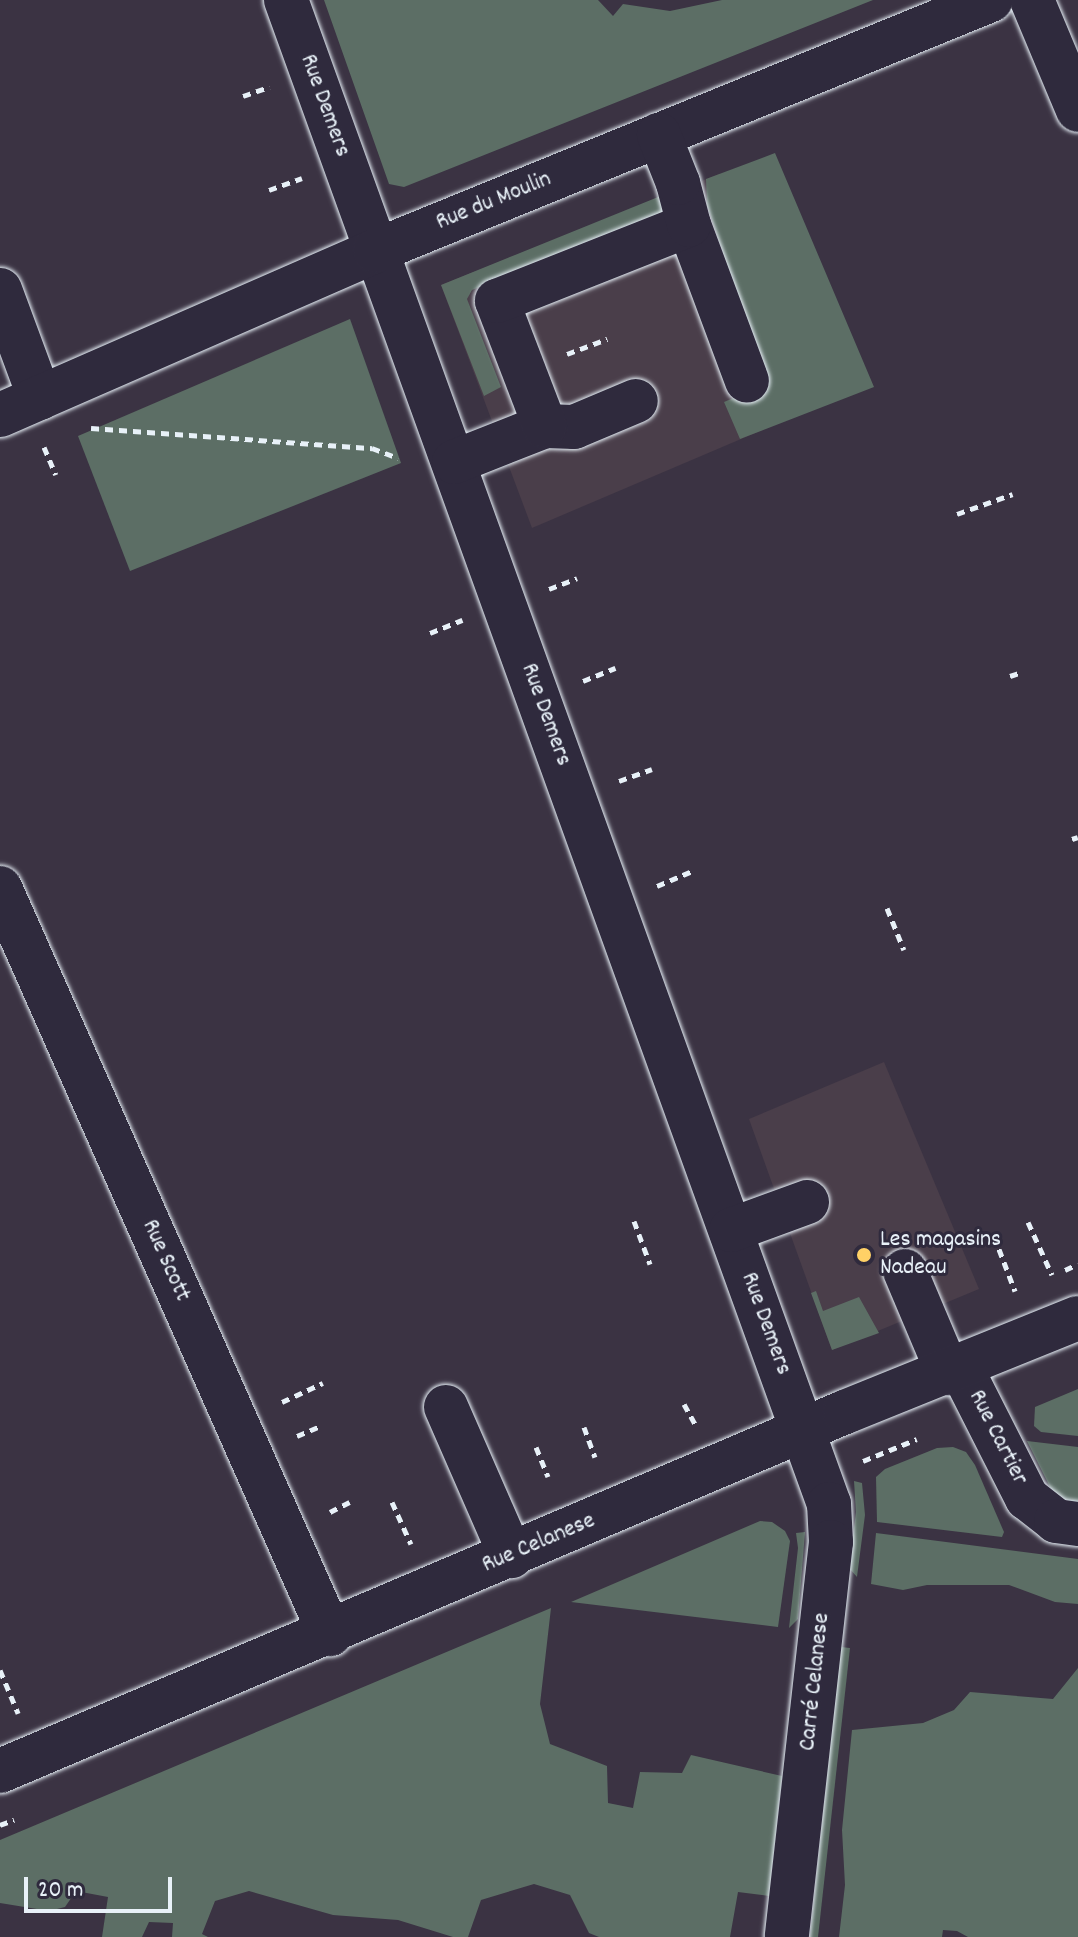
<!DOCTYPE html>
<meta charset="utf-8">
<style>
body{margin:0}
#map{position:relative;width:1078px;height:1937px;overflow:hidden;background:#3b3343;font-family:Dekko,sans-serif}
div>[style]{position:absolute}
.built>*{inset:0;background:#4a3e4a}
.green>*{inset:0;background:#5c6e65}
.path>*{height:5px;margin-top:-2.5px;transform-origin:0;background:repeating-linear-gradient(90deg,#e8f1f8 0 8px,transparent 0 14px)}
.roads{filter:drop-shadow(0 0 2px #e8f1f8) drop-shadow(0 0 2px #e8f1f8)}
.minor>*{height:44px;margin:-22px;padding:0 22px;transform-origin:22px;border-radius:22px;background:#2f2a3d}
.dots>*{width:22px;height:22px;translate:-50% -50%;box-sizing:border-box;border:4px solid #2f2a3d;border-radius:50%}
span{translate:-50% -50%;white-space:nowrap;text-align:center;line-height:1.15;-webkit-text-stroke:6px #2f2a3d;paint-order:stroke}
.street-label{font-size:24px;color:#e8f1f8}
.poi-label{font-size:24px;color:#e8f1f8}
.left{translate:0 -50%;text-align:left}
.scale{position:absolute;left:24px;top:1877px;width:148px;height:36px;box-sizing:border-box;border:4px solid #e8f1f8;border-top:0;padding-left:10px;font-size:24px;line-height:28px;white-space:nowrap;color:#e8f1f8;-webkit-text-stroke:6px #2f2a3d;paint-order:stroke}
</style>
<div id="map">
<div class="built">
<div style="clip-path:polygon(719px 174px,809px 410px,532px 528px,441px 285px)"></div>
<div style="clip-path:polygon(884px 1062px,979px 1289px,832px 1350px,749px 1119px)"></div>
</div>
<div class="green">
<div style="clip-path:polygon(324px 0,598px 0,613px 16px,623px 4px,670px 11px,722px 0,873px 0,404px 187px,389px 184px)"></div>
<div style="clip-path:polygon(775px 153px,874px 387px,740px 439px,724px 402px,767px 384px,707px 205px,706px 179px)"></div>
<div style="clip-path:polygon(668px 193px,670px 204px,659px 217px,472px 290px,467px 299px,501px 387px,484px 396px,441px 285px)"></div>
<div style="clip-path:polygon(350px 319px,401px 463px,130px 571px,78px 436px)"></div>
<div style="clip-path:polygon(816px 1291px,823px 1311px,859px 1297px,879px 1333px,832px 1350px,811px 1293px)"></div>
<div style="clip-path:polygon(1078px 1389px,1078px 1436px,1041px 1432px,1034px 1426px,1035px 1407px)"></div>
<div style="clip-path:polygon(1027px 1441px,1078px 1447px,1078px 1502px,1063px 1499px,1052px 1491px)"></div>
<div style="clip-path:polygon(953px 1447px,966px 1452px,975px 1465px,1004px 1532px,1002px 1537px,877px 1522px,876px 1477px,885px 1469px,937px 1448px)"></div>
<div style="clip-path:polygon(854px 1481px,862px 1483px,865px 1515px,857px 1577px,849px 1568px,856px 1512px)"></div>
<div style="clip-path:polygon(760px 1521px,772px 1522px,785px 1531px,790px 1541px,778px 1627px,571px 1602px)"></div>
<div style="clip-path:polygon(805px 1532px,798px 1619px,789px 1628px,798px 1548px,796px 1533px)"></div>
<div style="clip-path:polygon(876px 1533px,1078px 1559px,1078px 1604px,1055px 1602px,1009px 1585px,927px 1585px,903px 1590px,871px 1584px)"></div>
<div style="clip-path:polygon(551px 1608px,540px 1704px,550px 1744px,607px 1766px,608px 1803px,633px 1808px,640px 1772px,682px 1773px,691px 1755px,782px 1776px,769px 1896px,738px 1892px,730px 1937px,599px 1937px,589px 1933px,570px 1895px,534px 1884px,481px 1900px,468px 1937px,453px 1937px,398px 1920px,333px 1915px,249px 1891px,215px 1901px,202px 1934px,208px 1937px,172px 1937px,173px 1923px,149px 1922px,142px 1937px,102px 1937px,108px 1897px,76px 1891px,65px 1907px,49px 1911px,0 1903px,0 1840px)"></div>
<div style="clip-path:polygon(841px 1647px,850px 1648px,818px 1937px,810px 1937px)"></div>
<div style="clip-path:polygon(1078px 1668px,1078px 1937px,968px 1937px,957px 1931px,943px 1930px,942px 1937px,839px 1937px,845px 1885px,842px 1830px,852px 1730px,923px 1723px,954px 1710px,970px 1692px,1053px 1699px)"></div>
</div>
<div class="path">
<div style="left:243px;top:96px;width:28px;rotate:-19deg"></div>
<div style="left:269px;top:190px;width:35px;rotate:-20deg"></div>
<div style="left:567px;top:354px;width:43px;rotate:-20.6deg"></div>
<div style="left:91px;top:428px;width:282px;rotate:4.1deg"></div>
<div style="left:372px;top:448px;width:28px;rotate:21deg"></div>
<div style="left:44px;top:447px;width:30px;rotate:67deg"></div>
<div style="left:957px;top:514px;width:59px;rotate:-19.7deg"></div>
<div style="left:549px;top:589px;width:30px;rotate:-21deg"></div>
<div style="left:430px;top:633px;width:35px;rotate:-22deg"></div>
<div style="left:1010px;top:676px;width:13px;rotate:-18deg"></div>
<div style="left:583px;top:681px;width:35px;rotate:-22deg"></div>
<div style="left:619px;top:781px;width:35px;rotate:-20deg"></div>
<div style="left:1072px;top:839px;width:6px;rotate:-18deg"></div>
<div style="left:657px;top:886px;width:38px;rotate:-23deg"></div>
<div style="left:887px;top:908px;width:45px;rotate:68deg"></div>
<div style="left:634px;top:1221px;width:46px;rotate:69.6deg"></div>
<div style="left:1028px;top:1222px;width:58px;rotate:65.6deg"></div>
<div style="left:994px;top:1236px;width:59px;rotate:69.1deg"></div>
<div style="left:1065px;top:1270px;width:14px;rotate:-25deg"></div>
<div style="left:282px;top:1402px;width:45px;rotate:-24.9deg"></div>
<div style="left:684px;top:1404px;width:23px;rotate:61deg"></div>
<div style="left:584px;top:1427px;width:32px;rotate:70deg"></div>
<div style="left:297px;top:1436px;width:23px;rotate:-23deg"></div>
<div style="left:536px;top:1447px;width:32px;rotate:68deg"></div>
<div style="left:863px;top:1461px;width:58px;rotate:-22.2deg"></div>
<div style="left:392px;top:1502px;width:46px;rotate:65.7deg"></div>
<div style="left:330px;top:1512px;width:22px;rotate:-27deg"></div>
<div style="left:0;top:1670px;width:47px;rotate:67.3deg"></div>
<div style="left:0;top:1825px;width:15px;rotate:-20deg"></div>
</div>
<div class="roads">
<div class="minor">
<div style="left:286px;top:0;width:1599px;rotate:70.15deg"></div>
<div style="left:829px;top:1504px;width:38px;rotate:87deg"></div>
<div style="left:831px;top:1542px;width:397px;rotate:96.4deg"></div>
<div style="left:1032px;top:0;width:119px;rotate:67.3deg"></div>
<div style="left:689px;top:225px;width:166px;rotate:69.6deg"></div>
<div style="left:0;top:290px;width:115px;rotate:69.7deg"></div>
<div style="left:0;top:415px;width:409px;rotate:-23.6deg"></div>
<div style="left:375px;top:251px;width:665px;rotate:-22.17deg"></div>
<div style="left:545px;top:426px;width:29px;rotate:2deg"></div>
<div style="left:574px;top:427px;width:67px;rotate:-22.8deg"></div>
<div style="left:454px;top:462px;width:98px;rotate:-21.6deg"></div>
<div style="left:545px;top:426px;width:134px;rotate:-111deg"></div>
<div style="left:497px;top:301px;width:206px;rotate:-21.6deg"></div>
<div style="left:689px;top:225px;width:43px;rotate:-104.7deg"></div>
<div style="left:678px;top:183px;width:52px;rotate:-111.6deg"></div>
<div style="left:0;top:888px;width:816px;rotate:66.14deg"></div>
<div style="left:731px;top:1230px;width:81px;rotate:-20.2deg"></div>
<div style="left:905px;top:1271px;width:111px;rotate:67.1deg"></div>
<div style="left:961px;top:1368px;width:146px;rotate:63.1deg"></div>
<div style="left:1027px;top:1498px;width:37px;rotate:38deg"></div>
<div style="left:1056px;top:1521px;width:22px;rotate:8deg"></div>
<div style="left:446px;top:1407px;width:163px;rotate:66.4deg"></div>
<div style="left:0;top:1771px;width:918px;rotate:-23.02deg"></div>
<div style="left:845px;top:1412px;width:251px;rotate:-22deg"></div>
</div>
</div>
<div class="dots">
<div style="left:864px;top:1255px;background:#ffd166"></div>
</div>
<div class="street-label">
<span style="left:324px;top:106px;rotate:70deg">Rue Demers</span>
<span style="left:494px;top:202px;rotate:-22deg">Rue du Moulin</span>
<span style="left:545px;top:715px;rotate:70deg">Rue Demers</span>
<span style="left:165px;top:1261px;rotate:66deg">Rue Scott</span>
<span style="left:765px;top:1324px;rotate:70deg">Rue Demers</span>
<span style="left:997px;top:1438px;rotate:63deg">Rue Cartier</span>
<span style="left:539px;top:1544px;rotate:-23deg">Rue Celanese</span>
<span style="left:816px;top:1682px;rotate:-84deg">Carré Celanese</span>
</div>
<div class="poi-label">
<span class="left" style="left:880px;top:1255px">Les magasins<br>Nadeau</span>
</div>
<div class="scale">20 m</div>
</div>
